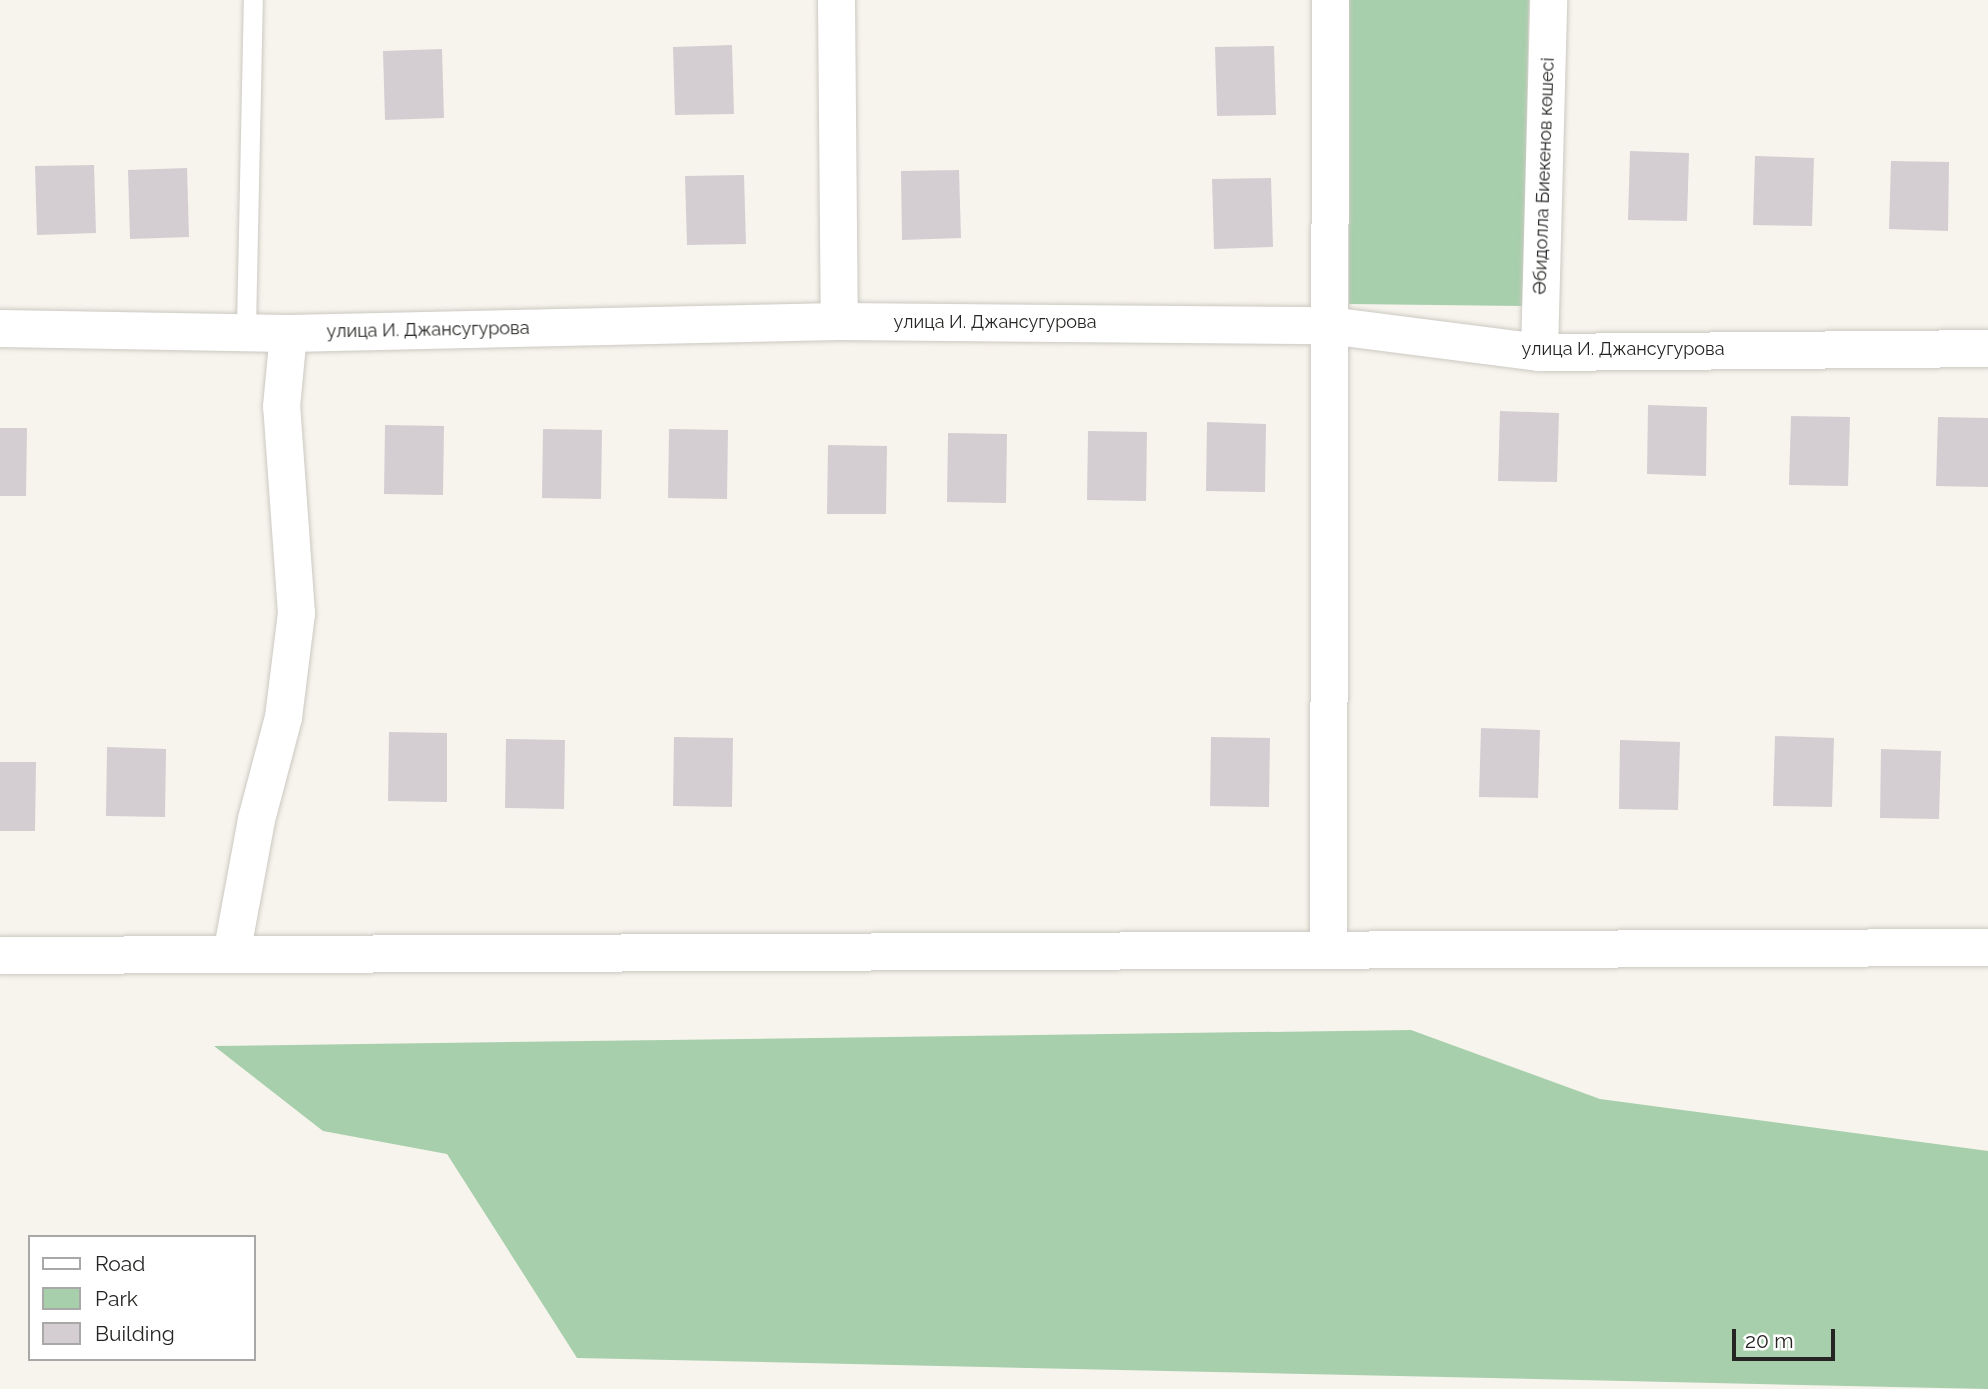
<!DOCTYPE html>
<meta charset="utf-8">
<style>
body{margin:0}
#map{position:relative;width:1988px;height:1389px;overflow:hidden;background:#f7f4ed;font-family:Raleway,sans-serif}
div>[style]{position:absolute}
.green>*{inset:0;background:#a7cfab}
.building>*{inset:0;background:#d4ced3}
.roads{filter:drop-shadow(0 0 2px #cbc9c2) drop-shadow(0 0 2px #cbc9c2)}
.service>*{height:19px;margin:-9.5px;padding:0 9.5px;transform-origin:9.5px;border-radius:9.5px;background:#fff}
.minor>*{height:37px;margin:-18.5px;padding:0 18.5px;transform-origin:18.5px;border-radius:18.5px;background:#fff}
span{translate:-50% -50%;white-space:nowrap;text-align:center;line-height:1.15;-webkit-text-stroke:7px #fff;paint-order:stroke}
.street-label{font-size:18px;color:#262523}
.legend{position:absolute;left:28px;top:1235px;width:228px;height:126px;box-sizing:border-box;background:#fff;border:2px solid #a8a8a7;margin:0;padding:9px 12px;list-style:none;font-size:21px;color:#262523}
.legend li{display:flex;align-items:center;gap:14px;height:35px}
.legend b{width:35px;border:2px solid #a8a8a7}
.scale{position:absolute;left:1732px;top:1329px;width:103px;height:32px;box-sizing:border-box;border:4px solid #262523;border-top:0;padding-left:9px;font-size:21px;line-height:24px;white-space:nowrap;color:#262523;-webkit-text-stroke:5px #fff;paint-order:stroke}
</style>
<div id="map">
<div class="green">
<div style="clip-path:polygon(1349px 0,1529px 0,1523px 306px,1349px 304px)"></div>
<div style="clip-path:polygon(1411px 1030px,1600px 1099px,1988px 1151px,1988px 1389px,577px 1358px,447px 1154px,323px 1131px,214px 1046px)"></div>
</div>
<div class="building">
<div style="clip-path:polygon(732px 45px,734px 114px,675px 115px,673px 47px)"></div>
<div style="clip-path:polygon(1274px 46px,1276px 115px,1217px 116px,1215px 47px)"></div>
<div style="clip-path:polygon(442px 49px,444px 118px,385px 120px,383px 51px)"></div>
<div style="clip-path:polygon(1630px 151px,1689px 153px,1687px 221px,1628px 220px)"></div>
<div style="clip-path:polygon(1755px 156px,1814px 158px,1812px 226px,1753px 225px)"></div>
<div style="clip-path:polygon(1891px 161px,1949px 162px,1948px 231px,1889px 229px)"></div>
<div style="clip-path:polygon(94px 165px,96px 233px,37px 235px,35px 166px)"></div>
<div style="clip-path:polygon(187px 168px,189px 237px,130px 239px,128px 170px)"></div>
<div style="clip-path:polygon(959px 170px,961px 238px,902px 240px,901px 171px)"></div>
<div style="clip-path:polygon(744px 175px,746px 244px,687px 245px,685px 176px)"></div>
<div style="clip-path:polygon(1271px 178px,1273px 247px,1214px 249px,1212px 179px)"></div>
<div style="clip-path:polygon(1648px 405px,1707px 407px,1706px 476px,1647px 474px)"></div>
<div style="clip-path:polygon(1500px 411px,1559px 413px,1557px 482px,1498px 481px)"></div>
<div style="clip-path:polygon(1791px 416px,1850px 417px,1848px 486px,1789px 485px)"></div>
<div style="clip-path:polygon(1938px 417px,1988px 418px,1988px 487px,1936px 486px)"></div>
<div style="clip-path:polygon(1207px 422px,1266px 424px,1265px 492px,1206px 491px)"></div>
<div style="clip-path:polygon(385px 425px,444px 426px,443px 495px,384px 494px)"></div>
<div style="clip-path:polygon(0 428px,27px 428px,26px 496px,0 496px)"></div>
<div style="clip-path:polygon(543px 429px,602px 430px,601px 499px,542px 498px)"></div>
<div style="clip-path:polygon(669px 429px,728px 430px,727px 499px,668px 498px)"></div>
<div style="clip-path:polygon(1088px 431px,1147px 432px,1146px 501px,1087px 500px)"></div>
<div style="clip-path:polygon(948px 433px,1007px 434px,1006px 503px,947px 502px)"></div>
<div style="clip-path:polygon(828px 445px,887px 446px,886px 514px,827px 514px)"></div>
<div style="clip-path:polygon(1481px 728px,1540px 730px,1538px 798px,1479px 797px)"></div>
<div style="clip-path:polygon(389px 732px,447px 733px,447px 802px,388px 801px)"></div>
<div style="clip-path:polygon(1775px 736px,1834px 738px,1832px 807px,1773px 806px)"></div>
<div style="clip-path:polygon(674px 737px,733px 738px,732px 807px,673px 806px)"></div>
<div style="clip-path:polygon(1211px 737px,1270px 738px,1269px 807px,1210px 806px)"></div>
<div style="clip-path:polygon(506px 739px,565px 740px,564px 809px,505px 808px)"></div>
<div style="clip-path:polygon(1620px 740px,1680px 742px,1678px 810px,1619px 809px)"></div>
<div style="clip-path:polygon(107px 747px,166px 749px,165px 817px,106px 816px)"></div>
<div style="clip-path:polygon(1881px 749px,1941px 751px,1939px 819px,1880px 818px)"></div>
<div style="clip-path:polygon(0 762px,36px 762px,35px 831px,0 831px)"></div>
</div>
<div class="roads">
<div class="service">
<div style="left:246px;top:327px;width:327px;rotate:-88.8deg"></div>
</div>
<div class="minor">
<div style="left:836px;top:0;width:321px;rotate:89.5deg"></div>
<div style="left:0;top:328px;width:288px;rotate:1deg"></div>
<div style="left:288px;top:333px;width:551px;rotate:-1.25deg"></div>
<div style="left:839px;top:321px;width:489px;rotate:0.5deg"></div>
<div style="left:1328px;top:325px;width:213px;rotate:7.3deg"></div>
<div style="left:1539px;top:352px;width:449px;rotate:-0.5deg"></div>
<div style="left:1539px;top:352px;width:352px;rotate:-88.5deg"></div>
<div style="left:1328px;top:949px;width:949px;rotate:-89.88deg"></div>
<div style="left:231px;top:954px;width:137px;rotate:-79.5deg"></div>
<div style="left:256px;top:819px;width:106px;rotate:-75.2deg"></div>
<div style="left:283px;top:717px;width:105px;rotate:-82.9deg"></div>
<div style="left:296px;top:613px;width:208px;rotate:-94.1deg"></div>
<div style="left:281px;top:406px;width:73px;rotate:-84.5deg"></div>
<div style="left:0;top:955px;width:1988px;rotate:-0.23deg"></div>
</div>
</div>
<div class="street-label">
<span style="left:1544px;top:176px;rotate:-88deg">Әбидолла Биекенов көшесі</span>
<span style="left:995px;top:322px">улица И. Джансугурова</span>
<span style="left:428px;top:330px;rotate:-1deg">улица И. Джансугурова</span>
<span style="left:1623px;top:349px">улица И. Джансугурова</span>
</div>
<ul class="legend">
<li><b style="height:9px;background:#fff"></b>Road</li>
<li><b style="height:19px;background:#a7cfab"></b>Park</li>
<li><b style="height:19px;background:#d4ced3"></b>Building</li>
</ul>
<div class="scale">20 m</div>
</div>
